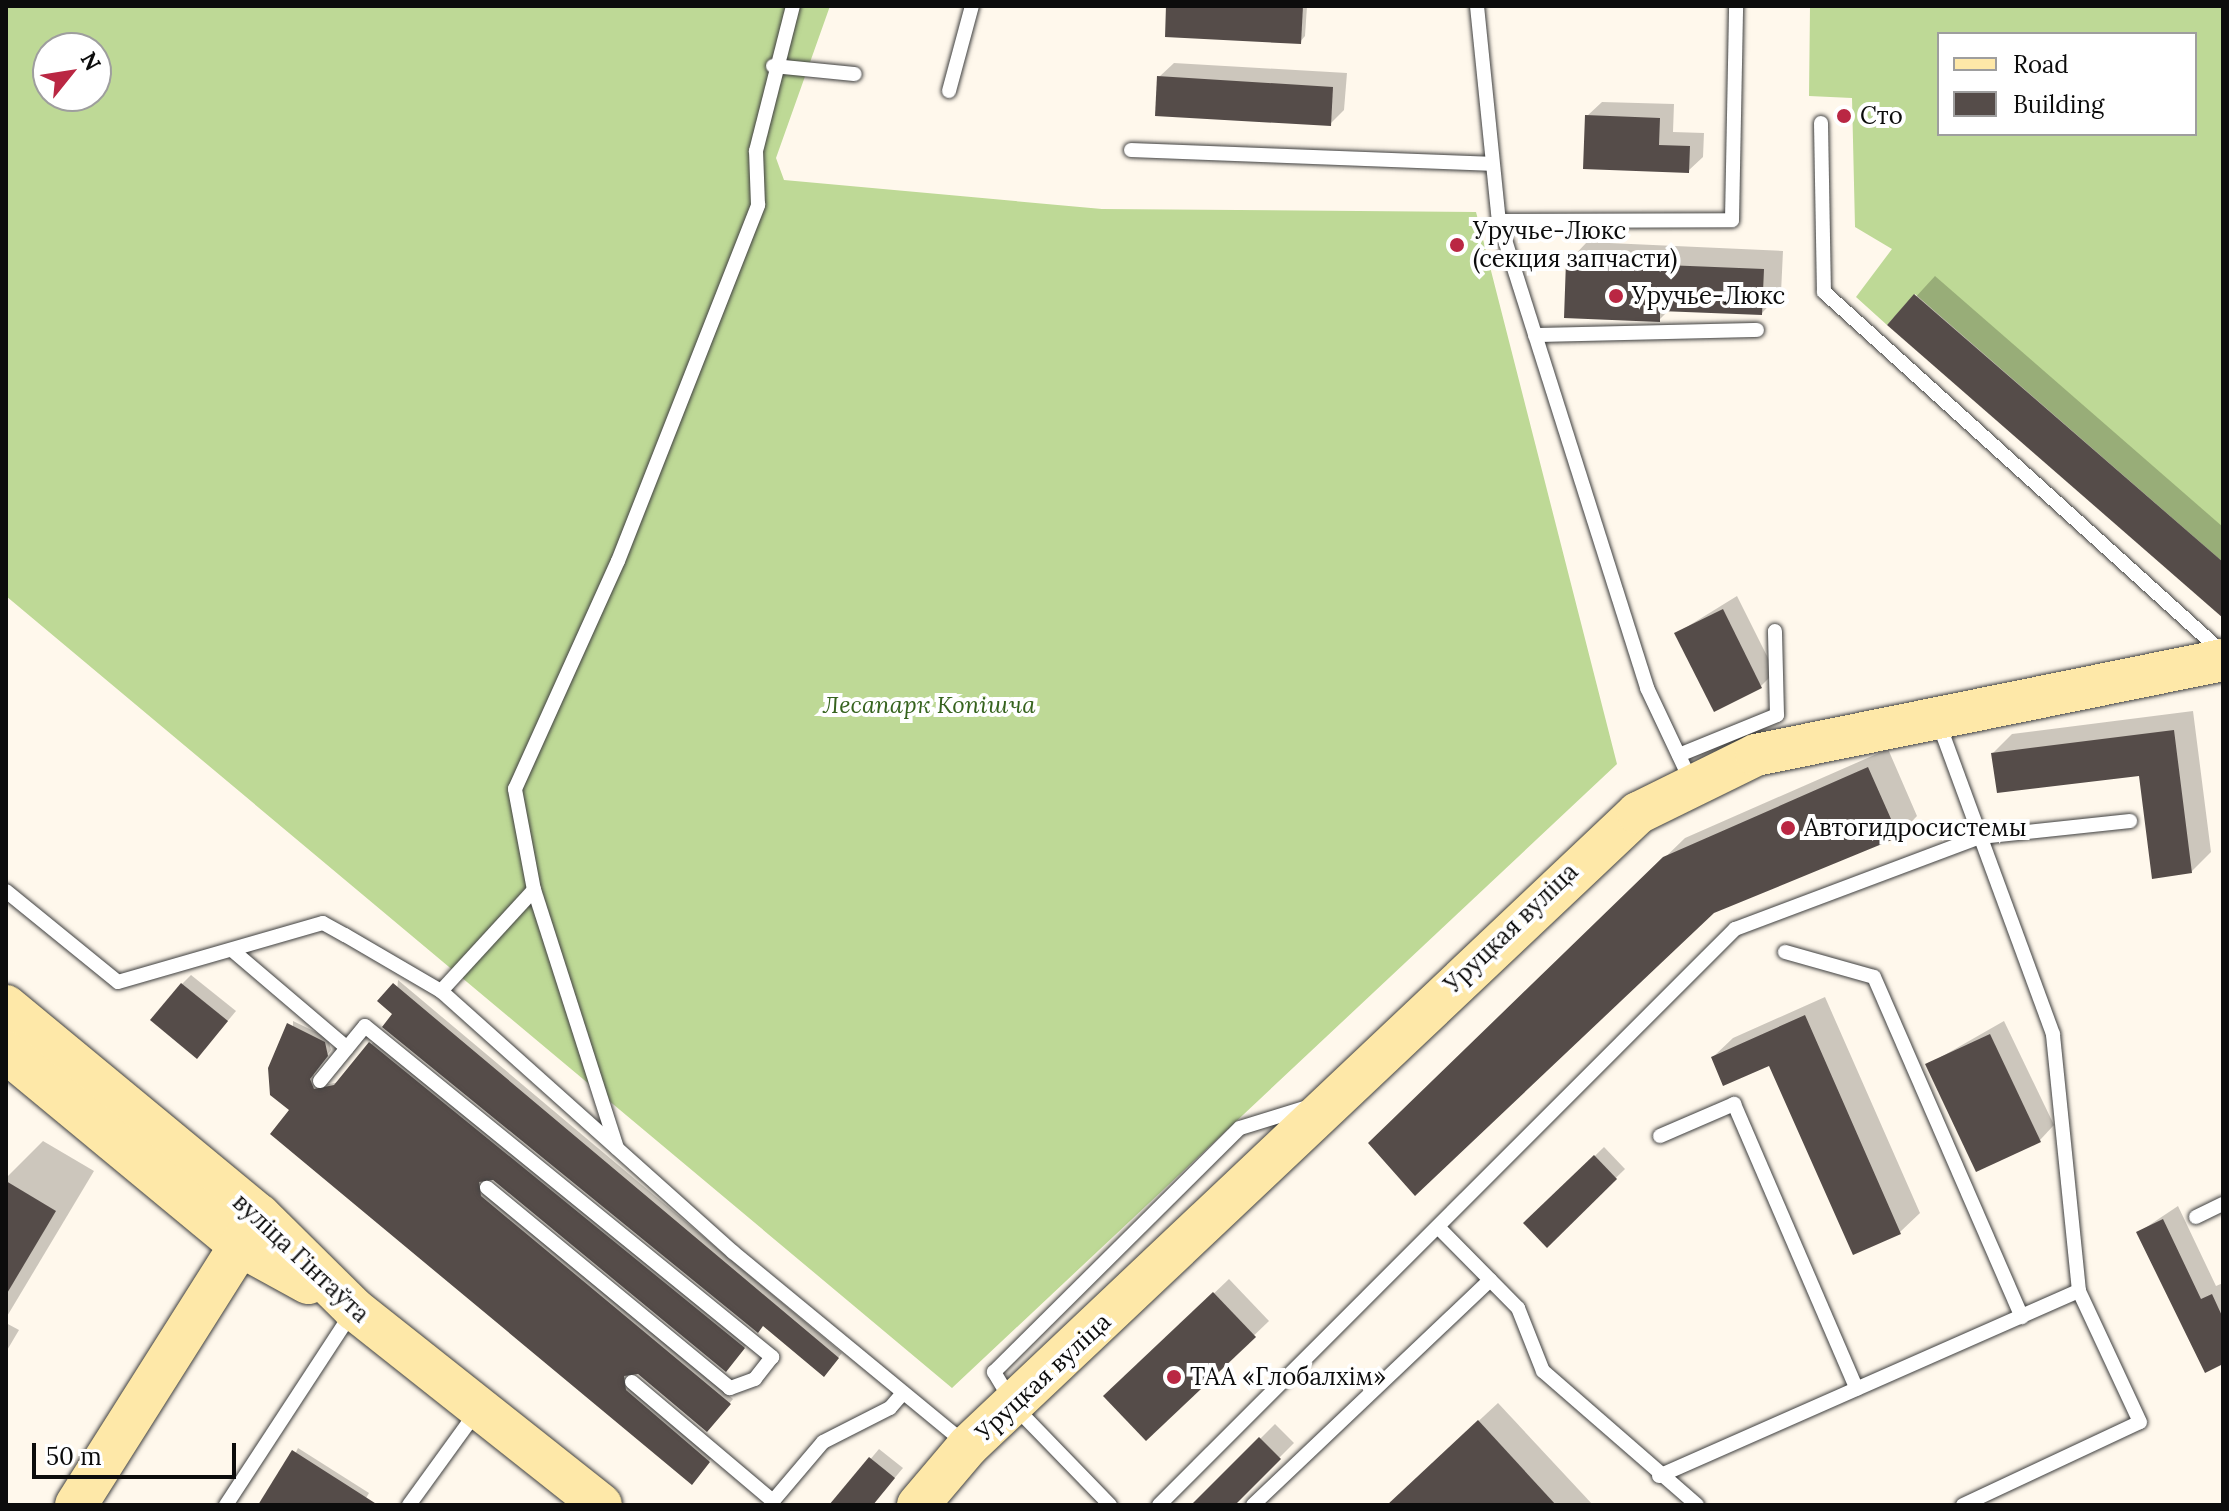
<!DOCTYPE html>
<meta charset="utf-8">
<style>
body{margin:0}
#map{position:relative;width:2229px;height:1511px;overflow:hidden;background:#fff8ec;font-family:Lora,serif}
div>[style]{position:absolute}
.forest>*{inset:0;background:#bed996}
.shadow>*{inset:0;background:#0003}
.building>*{inset:0;background:#554c49}
.roads{filter:drop-shadow(0 0 2px #3f3f3f) drop-shadow(0 0 2px #3f3f3f)}
.lane>*{height:14px;margin:-7px;padding:0 7px;transform-origin:7px;border-radius:7px;background:#fff}
.secondary>*{height:42px;margin:-21px;padding:0 21px;transform-origin:21px;border-radius:21px;background:#fee8a8}
.dots>*{width:22px;height:22px;translate:-50% -50%;box-sizing:border-box;border:4px solid #fff;border-radius:50%}
span{translate:-50% -50%;white-space:nowrap;text-align:center;line-height:1.15;-webkit-text-stroke:8px #fff;paint-order:stroke}
.poi-label{font-size:24px;color:#0c0c0c}
.left{translate:0 -50%;text-align:left}
.park-label{font-size:24px;color:#36631e;font-style:italic}
.street-label{font-size:24px;color:#0c0c0c}
.frame{position:absolute;inset:0;border:8px solid #0c0c0c;pointer-events:none}
.legend{position:absolute;left:1937px;top:32px;width:260px;height:104px;box-sizing:border-box;background:#fff;border:2px solid #9e9e9e;margin:0;padding:10px 14px;list-style:none;font-size:24px;color:#0c0c0c}
.legend li{display:flex;align-items:center;gap:16px;height:40px}
.legend b{width:40px;border:2px solid #9e9e9e}
.north{position:absolute;left:32px;top:32px;width:80px;height:80px;box-sizing:border-box;background:#fff;border:2px solid #9e9e9e;border-radius:50%;rotate:60deg;font-size:22px;font-weight:700;line-height:32px;text-align:center;color:#0c0c0c}
.north::after{content:'';display:block;margin:auto;width:28px;height:36px;background:#ba2743;clip-path:polygon(50% 0,100% 100%,50% 72%,0 100%)}
.scale{position:absolute;left:32px;top:1443px;width:204px;height:36px;box-sizing:border-box;border:4px solid #0c0c0c;border-top:0;padding-left:10px;font-size:24px;line-height:28px;white-space:nowrap;color:#0c0c0c;-webkit-text-stroke:6px #fff;paint-order:stroke}
</style>
<div id="map">
<div class="forest">
<div style="clip-path:polygon(evenodd,6px 6px,830px 6px,776px 158px,784px 180px,1102px 209px,1476px 212px,1617px 764px,952px 1388px,6px 596px,6px 6px,48px 48px,96px 48px,96px 96px,48px 96px,48px 48px)"></div>
<div style="clip-path:polygon(evenodd,1810px 6px,2223px 6px,2223px 562px,1915px 294px,1887px 325px,1856px 297px,1892px 249px,1855px 227px,1852px 98px,1809px 96px,1810px 6px,1939px 34px,2195px 34px,2195px 134px,1939px 134px,1939px 34px)"></div>
</div>
<div class="shadow">
<div style="clip-path:polygon(1168px 6px,1307px 6px,1305px 36px,1300px 42px)"></div>
<div style="clip-path:polygon(1174px 63px,1347px 73px,1344px 110px,1330px 124px,1159px 77px)"></div>
<div style="clip-path:polygon(1602px 102px,1674px 104px,1673px 132px,1704px 133px,1703px 157px,1688px 171px,1587px 116px)"></div>
<div style="clip-path:polygon(1587px 242px,1783px 251px,1781px 293px,1762px 313px,1670px 309px,1659px 320px,1568px 262px)"></div>
<div style="clip-path:polygon(1935px 276px,2223px 527px,2223px 611px,1890px 325px)"></div>
<div style="clip-path:polygon(1737px 596px,1775px 672px,1761px 686px,1677px 633px)"></div>
<div style="clip-path:polygon(2193px 711px,2211px 852px,2191px 872px,2141px 773px,1993px 753px,2012px 734px)"></div>
<div style="clip-path:polygon(1888px 749px,1917px 816px,1898px 836px,1713px 912px,1390px 1124px,1685px 838px)"></div>
<div style="clip-path:polygon(191px 975px,236px 1011px,206px 1047px,182px 984px)"></div>
<div style="clip-path:polygon(398px 980px,842px 1353px,827px 1371px,395px 1014px)"></div>
<div style="clip-path:polygon(1825px 997px,1920px 1213px,1900px 1232px,1854px 1253px,1770px 1063px,1713px 1057px,1733px 1038px)"></div>
<div style="clip-path:polygon(293px 1021px,328px 1038px,331px 1050px,313px 1073px,318px 1086px,340px 1082px,375px 1040px,748px 1343px,730px 1365px,494px 1178px,483px 1180px,484px 1191px,733px 1399px,711px 1426px,639px 1372px,628px 1374px,629px 1385px,712px 1457px,696px 1479px,292px 1110px)"></div>
<div style="clip-path:polygon(2004px 1021px,2054px 1125px,2040px 1140px,1927px 1065px)"></div>
<div style="clip-path:polygon(43px 1141px,94px 1171px,6px 1318px,6px 1178px)"></div>
<div style="clip-path:polygon(1604px 1147px,1625px 1169px,1547px 1245px,1526px 1223px)"></div>
<div style="clip-path:polygon(2178px 1206px,2216px 1286px,2223px 1283px,2223px 1362px,2139px 1232px)"></div>
<div style="clip-path:polygon(1229px 1279px,1269px 1321px,1147px 1438px,1121px 1382px)"></div>
<div style="clip-path:polygon(6px 1323px,19px 1330px,6px 1352px)"></div>
<div style="clip-path:polygon(1498px 1403px,1593px 1505px,1388px 1505px)"></div>
<div style="clip-path:polygon(1275px 1424px,1294px 1443px,1232px 1505px,1194px 1505px)"></div>
<div style="clip-path:polygon(298px 1448px,369px 1493px,362px 1505px,270px 1505px)"></div>
<div style="clip-path:polygon(879px 1449px,903px 1468px,872px 1505px,832px 1505px)"></div>
</div>
<div class="building">
<div style="clip-path:polygon(1166px 6px,1303px 6px,1301px 44px,1165px 37px)"></div>
<div style="clip-path:polygon(1157px 76px,1333px 87px,1331px 126px,1155px 116px)"></div>
<div style="clip-path:polygon(1585px 115px,1660px 118px,1659px 145px,1690px 146px,1689px 173px,1583px 169px)"></div>
<div style="clip-path:polygon(1566px 261px,1764px 269px,1762px 315px,1660px 311px,1660px 322px,1564px 318px)"></div>
<div style="clip-path:polygon(1914px 294px,2223px 562px,2223px 618px,1887px 325px)"></div>
<div style="clip-path:polygon(1723px 609px,1762px 688px,1714px 712px,1674px 633px)"></div>
<div style="clip-path:polygon(2174px 730px,2192px 873px,2152px 879px,2139px 776px,1997px 793px,1991px 753px)"></div>
<div style="clip-path:polygon(1868px 767px,1899px 837px,1714px 913px,1415px 1196px,1368px 1143px,1663px 857px)"></div>
<div style="clip-path:polygon(181px 983px,228px 1021px,197px 1059px,150px 1020px)"></div>
<div style="clip-path:polygon(393px 983px,839px 1358px,824px 1377px,763px 1326px,758px 1333px,382px 1027px,392px 1014px,377px 1001px)"></div>
<div style="clip-path:polygon(1805px 1015px,1901px 1234px,1853px 1255px,1769px 1066px,1723px 1086px,1711px 1057px)"></div>
<div style="clip-path:polygon(287px 1023px,325px 1042px,328px 1056px,310px 1079px,314px 1089px,334px 1085px,369px 1042px,745px 1348px,726px 1372px,493px 1180px,479px 1182px,481px 1196px,731px 1404px,707px 1432px,638px 1374px,624px 1376px,626px 1390px,710px 1462px,692px 1485px,270px 1134px,289px 1110px,270px 1095px,268px 1068px)"></div>
<div style="clip-path:polygon(1990px 1034px,2041px 1142px,1976px 1172px,1925px 1064px)"></div>
<div style="clip-path:polygon(1594px 1155px,1617px 1179px,1547px 1248px,1523px 1223px)"></div>
<div style="clip-path:polygon(6px 1181px,56px 1211px,6px 1295px)"></div>
<div style="clip-path:polygon(2163px 1219px,2201px 1299px,2212px 1294px,2223px 1318px,2223px 1364px,2205px 1373px,2136px 1232px)"></div>
<div style="clip-path:polygon(1213px 1292px,1256px 1337px,1146px 1441px,1103px 1396px)"></div>
<div style="clip-path:polygon(1478px 1420px,1556px 1505px,1387px 1505px)"></div>
<div style="clip-path:polygon(1259px 1437px,1281px 1459px,1235px 1505px,1191px 1505px)"></div>
<div style="clip-path:polygon(292px 1450px,378px 1505px,258px 1505px)"></div>
<div style="clip-path:polygon(869px 1457px,895px 1478px,873px 1505px,829px 1505px)"></div>
</div>
<div class="roads">
<div class="lane">
<div style="left:1477px;top:6px;width:216px;rotate:84.2deg"></div>
<div style="left:1499px;top:221px;width:490px;rotate:72.4deg"></div>
<div style="left:1647px;top:688px;width:105px;rotate:64.7deg"></div>
<div style="left:773px;top:66px;width:82px;rotate:5.6deg"></div>
<div style="left:949px;top:91px;width:88px;rotate:-74.9deg"></div>
<div style="left:1821px;top:123px;width:169px;rotate:89deg"></div>
<div style="left:1824px;top:292px;width:538px;rotate:42.14deg"></div>
<div style="left:1131px;top:150px;width:358px;rotate:2.2deg"></div>
<div style="left:1499px;top:221px;width:233px;rotate:-0.2deg"></div>
<div style="left:1732px;top:220px;width:214px;rotate:-88.9deg"></div>
<div style="left:1535px;top:335px;width:222px;rotate:-1.3deg"></div>
<div style="left:1679px;top:755px;width:106px;rotate:-22.2deg"></div>
<div style="left:1777px;top:715px;width:84px;rotate:-91.4deg"></div>
<div style="left:6px;top:891px;width:144px;rotate:39.1deg"></div>
<div style="left:118px;top:982px;width:213px;rotate:-16.1deg"></div>
<div style="left:323px;top:923px;width:25px;rotate:29deg"></div>
<div style="left:345px;top:935px;width:111px;rotate:30.3deg"></div>
<div style="left:441px;top:991px;width:392px;rotate:41.8deg"></div>
<div style="left:733px;top:1252px;width:301px;rotate:39.5deg"></div>
<div style="left:232px;top:950px;width:151px;rotate:40.4deg"></div>
<div style="left:1785px;top:952px;width:92px;rotate:15.7deg"></div>
<div style="left:1874px;top:977px;width:371px;rotate:66.5deg"></div>
<div style="left:441px;top:991px;width:137px;rotate:-47.4deg"></div>
<div style="left:320px;top:1081px;width:71px;rotate:-50.7deg"></div>
<div style="left:365px;top:1026px;width:525px;rotate:39.12deg"></div>
<div style="left:772px;top:1357px;width:28px;rotate:128deg"></div>
<div style="left:755px;top:1379px;width:27px;rotate:160deg"></div>
<div style="left:730px;top:1388px;width:315px;rotate:-140.5deg"></div>
<div style="left:1660px;top:1136px;width:81px;rotate:-23.4deg"></div>
<div style="left:1734px;top:1104px;width:310px;rotate:66.7deg"></div>
<div style="left:617px;top:1148px;width:271px;rotate:-107.8deg"></div>
<div style="left:534px;top:890px;width:103px;rotate:-100.7deg"></div>
<div style="left:515px;top:789px;width:250px;rotate:-65.7deg"></div>
<div style="left:618px;top:561px;width:383px;rotate:-68.5deg"></div>
<div style="left:758px;top:205px;width:54px;rotate:-92.1deg"></div>
<div style="left:756px;top:151px;width:150px;rotate:-75.7deg"></div>
<div style="left:2196px;top:1217px;width:30px;rotate:-26deg"></div>
<div style="left:1438px;top:1227px;width:114px;rotate:45.4deg"></div>
<div style="left:1518px;top:1308px;width:68px;rotate:68.4deg"></div>
<div style="left:1543px;top:1371px;width:204px;rotate:41deg"></div>
<div style="left:632px;top:1382px;width:185px;rotate:40.2deg"></div>
<div style="left:773px;top:1501px;width:77px;rotate:-49.7deg"></div>
<div style="left:823px;top:1442px;width:75px;rotate:-26.9deg"></div>
<div style="left:890px;top:1408px;width:20px;rotate:-49deg"></div>
<div style="left:1659px;top:1476px;width:459px;rotate:-23.8deg"></div>
<div style="left:2079px;top:1291px;width:258px;rotate:-95.8deg"></div>
<div style="left:2053px;top:1034px;width:333px;rotate:-110.2deg"></div>
<div style="left:226px;top:1505px;width:232px;rotate:-56.8deg"></div>
<div style="left:409px;top:1505px;width:116px;rotate:-54.1deg"></div>
<div style="left:1110px;top:1505px;width:136px;rotate:-134.1deg"></div>
<div style="left:1015px;top:1407px;width:41px;rotate:-121deg"></div>
<div style="left:994px;top:1372px;width:346px;rotate:-44.8deg"></div>
<div style="left:1240px;top:1128px;width:71px;rotate:-17.2deg"></div>
<div style="left:1159px;top:1505px;width:815px;rotate:-45deg"></div>
<div style="left:1735px;top:929px;width:262px;rotate:-20.6deg"></div>
<div style="left:1980px;top:837px;width:151px;rotate:-6.1deg"></div>
<div style="left:1253px;top:1505px;width:327px;rotate:-43.5deg"></div>
<div style="left:1963px;top:1505px;width:195px;rotate:-25.1deg"></div>
<div style="left:2140px;top:1422px;width:145px;rotate:-115deg"></div>
</div>
<div class="secondary">
<div style="left:6px;top:1006px;width:328px;rotate:39.6deg"></div>
<div style="left:259px;top:1215px;width:134px;rotate:44.7deg"></div>
<div style="left:354px;top:1309px;width:315px;rotate:38.4deg"></div>
<div style="left:6px;top:1052px;width:303px;rotate:39.6deg"></div>
<div style="left:239px;top:1245px;width:79px;rotate:28.8deg"></div>
<div style="left:76px;top:1505px;width:333px;rotate:-57.7deg"></div>
<div style="left:918px;top:1505px;width:77px;rotate:-49.7deg"></div>
<div style="left:968px;top:1446px;width:922px;rotate:-43.37deg"></div>
<div style="left:1638px;top:813px;width:131px;rotate:-26.2deg"></div>
<div style="left:1756px;top:755px;width:477px;rotate:-11.5deg"></div>
</div>
</div>
<div class="dots">
<div style="left:1844px;top:116px;background:#ba2743"></div>
<div style="left:1457px;top:245px;background:#ba2743"></div>
<div style="left:1616px;top:296px;background:#ba2743"></div>
<div style="left:1788px;top:828px;background:#ba2743"></div>
<div style="left:1174px;top:1377px;background:#ba2743"></div>
</div>
<div class="poi-label">
<span class="left" style="left:1860px;top:116px">Сто</span>
<span class="left" style="left:1473px;top:245px">Уручье-Люкс<br>(секция запчасти)</span>
<span class="left" style="left:1632px;top:296px">Уручье-Люкс</span>
<span class="left" style="left:1804px;top:828px">Автогидросистемы</span>
<span class="left" style="left:1190px;top:1377px">ТАА «Глобалхім»</span>
</div>
<div class="park-label">
<span style="left:929px;top:705px">Лесапарк Копішча</span>
</div>
<div class="street-label">
<span style="left:1511px;top:928px;rotate:-44deg">Уруцкая вуліца</span>
<span style="left:301px;top:1258px;rotate:43deg">вуліца Гінтаўта</span>
<span style="left:1043px;top:1377px;rotate:-43deg">Уруцкая вуліца</span>
</div>
<div class="frame"></div>
<ul class="legend">
<li><b style="height:10px;background:#fee8a8"></b>Road</li>
<li><b style="height:22px;background:#554c49"></b>Building</li>
</ul>
<div class="north">N</div>
<div class="scale">50 m</div>
</div>
